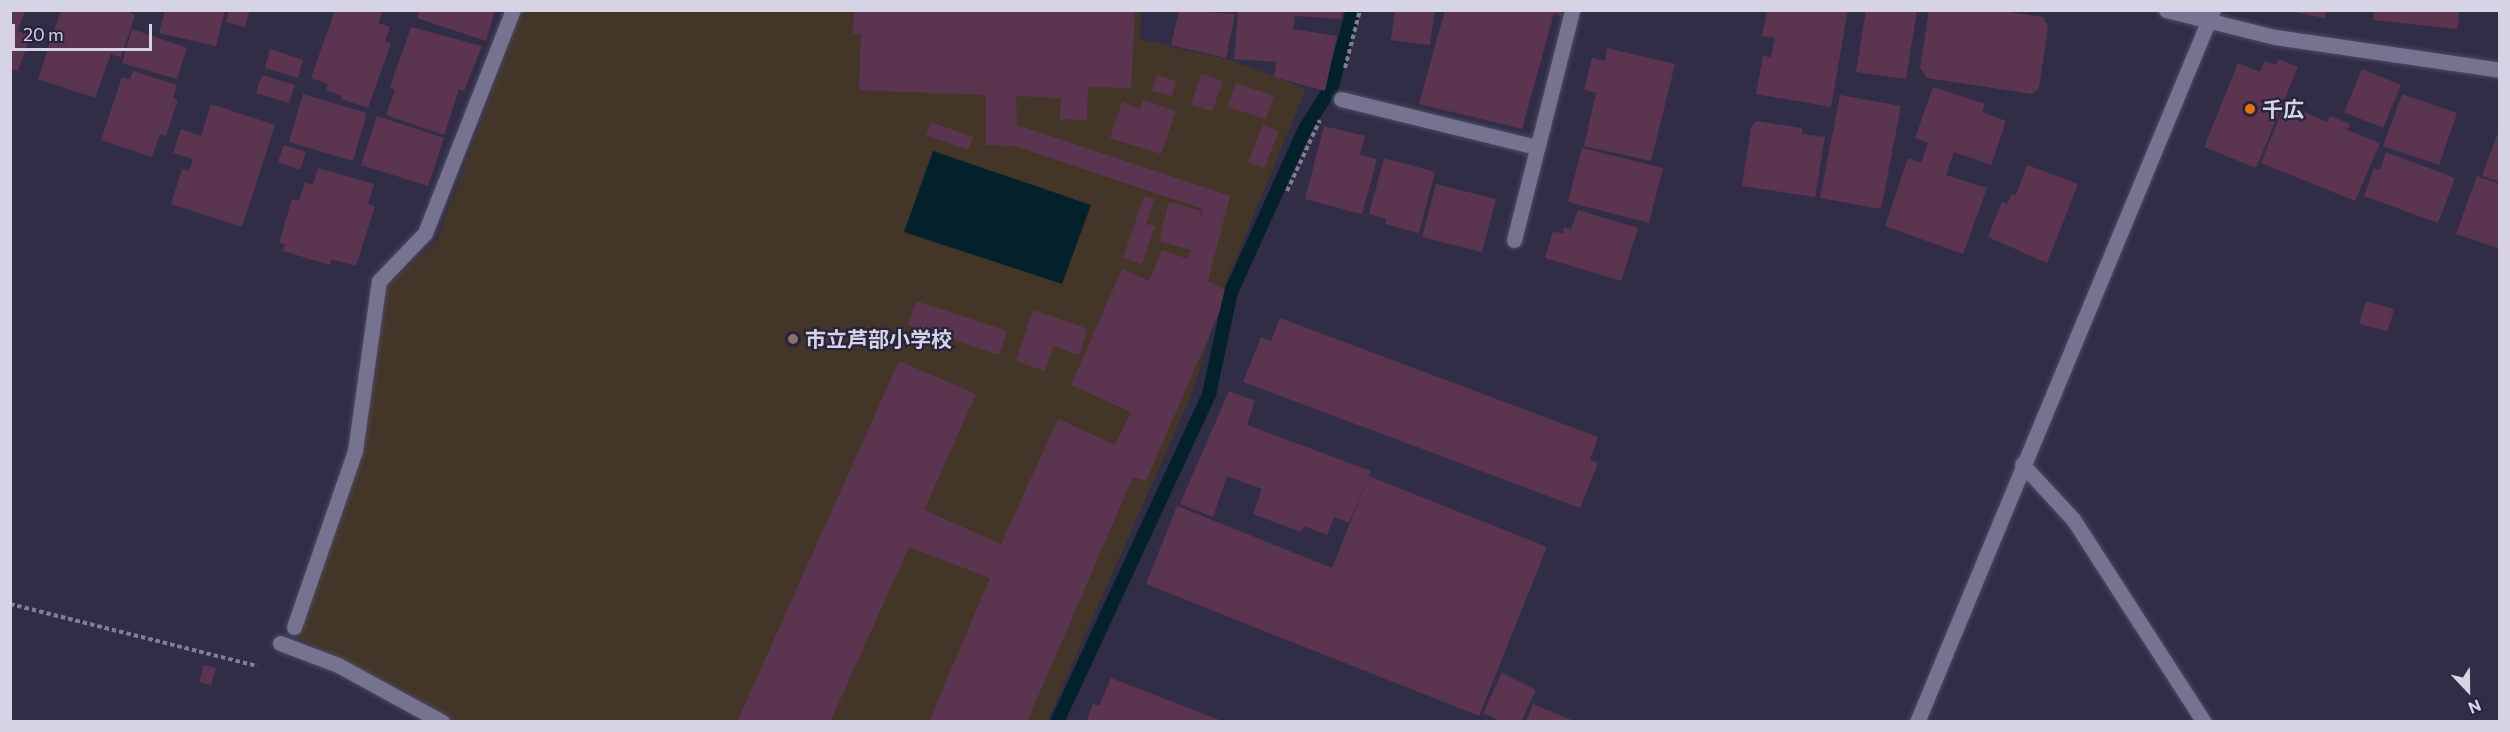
<!DOCTYPE html>
<meta charset="utf-8">
<style>
body{margin:0}
#map{position:relative;width:2510px;height:732px;overflow:hidden;background:#312d47;font-family:Commissioner,"Noto Sans JP",sans-serif}
div>[style]{position:absolute}
.education>*{inset:0;background:#433628}
.water>*{inset:0;background:#03212b}
.stream>*{height:14px;margin:-7px;padding:0 7px;transform-origin:7px;border-radius:7px;background:#03212b}
.building>*{inset:0;background:#5b3550}
.path>*{height:4px;margin-top:-2px;transform-origin:0;background:repeating-linear-gradient(90deg,#817e94 0 4.5px,transparent 0 7.5px)}
.roads{filter:drop-shadow(0 0 2px #4e4a60) drop-shadow(0 0 2px #4e4a60)}
.service>*{height:15px;margin:-7.5px;padding:0 7.5px;transform-origin:7.5px;border-radius:7.5px;background:#767391}
.minor>*{height:15px;margin:-7.5px;padding:0 7.5px;transform-origin:7.5px;border-radius:7.5px;background:#767391}
.tertiary>*{height:15px;margin:-7.5px;padding:0 7.5px;transform-origin:7.5px;border-radius:7.5px;background:#767391}
.dots>*{width:16px;height:16px;translate:-50% -50%;box-sizing:border-box;border:3px solid #27233c;border-radius:50%}
span{translate:-50% -50%;white-space:nowrap;text-align:center;line-height:1.15;-webkit-text-stroke:4.5px #27233c;paint-order:stroke}
.poi-label{font-size:21px;color:#d5d3e4;font-weight:700}
.left{translate:0 -50%;text-align:left}
.frame{position:absolute;inset:0;border:12px solid #d5d3e4;pointer-events:none}
.north{position:absolute;left:2438px;top:660px;width:60px;height:60px;-webkit-text-stroke:4px #27233c;paint-order:stroke;rotate:158deg;font-size:16px;font-weight:700;line-height:24px;text-align:center;color:#d5d3e4}
.north::after{content:'';display:block;margin:auto;width:21px;height:27px;background:#d5d3e4;clip-path:polygon(50% 0,100% 100%,50% 72%,0 100%)}
.scale{position:absolute;left:12px;top:24px;width:140px;height:27px;box-sizing:border-box;border:3px solid #d5d3e4;border-top:0;padding-left:8px;font-size:18px;line-height:21px;white-space:nowrap;color:#d5d3e4;-webkit-text-stroke:4px #27233c;paint-order:stroke}
</style>
<div id="map">
<div class="education">
<div style="clip-path:polygon(522px 11px,1142px 11px,1139px 39px,1231px 60px,1306px 89px,1225px 284px,1194px 389px,1047px 721px,452px 721px,297px 638px,363px 454px,384px 288px,437px 240px)"></div>
</div>
<div class="water">
<div style="clip-path:polygon(933px 151px,1091px 205px,1062px 284px,904px 232px)"></div>
</div>
<div class="stream">
<div style="left:1057px;top:722px;width:362px;rotate:-65.1deg"></div>
<div style="left:1209px;top:394px;width:104px;rotate:-77.8deg"></div>
<div style="left:1231px;top:292px;width:181px;rotate:-65.6deg"></div>
<div style="left:1306px;top:127px;width:49px;rotate:-57.6deg"></div>
<div style="left:1332px;top:86px;width:79px;rotate:-74.6deg"></div>
</div>
<div class="building">
<div style="clip-path:polygon(10px 10px,25px 10px,18px 31px,31px 35px,18px 71px,10px 69px)"></div>
<div style="clip-path:polygon(61px 10px,125px 10px,135px 15px,121px 57px,111px 54px,95px 98px,38px 79px)"></div>
<div style="clip-path:polygon(165px 10px,225px 10px,216px 46px,159px 33px)"></div>
<div style="clip-path:polygon(229px 10px,250px 10px,245px 27px,226px 22px)"></div>
<div style="clip-path:polygon(335px 10px,375px 10px,382px 13px,378px 23px,390px 27px,385px 41px,391px 43px,368px 108px,341px 99px,342px 96px,326px 90px,328px 84px,311px 78px)"></div>
<div style="clip-path:polygon(419px 10px,495px 10px,486px 41px,417px 18px)"></div>
<div style="clip-path:polygon(854px 10px,1135px 10px,1131px 88px,1088px 87px,1087px 120px,1060px 119px,1061px 98px,1016px 96px,1017px 125px,1230px 196px,1208px 281px,1225px 289px,1219px 313px,1146px 481px,1133px 477px,1027px 722px,929px 722px,990px 578px,909px 547px,830px 722px,737px 722px,899px 361px,976px 394px,924px 510px,1001px 544px,1058px 419px,1115px 445px,1131px 412px,1071px 385px,1122px 269px,1149px 281px,1162px 250px,1188px 259px,1191px 250px,1159px 241px,1169px 202px,1201px 211px,1199px 221px,1203px 209px,1015px 146px,986px 145px,986px 95px,859px 90px,861px 35px,853px 34px)"></div>
<div style="clip-path:polygon(1179px 10px,1235px 14px,1226px 58px,1171px 45px)"></div>
<div style="clip-path:polygon(1238px 10px,1342px 10px,1341px 19px,1295px 16px,1293px 29px,1337px 36px,1325px 91px,1274px 77px,1276px 62px,1234px 59px)"></div>
<div style="clip-path:polygon(1395px 10px,1435px 10px,1430px 45px,1391px 40px)"></div>
<div style="clip-path:polygon(1445px 10px,1562px 10px,1561px 16px,1554px 13px,1522px 129px,1419px 104px)"></div>
<div style="clip-path:polygon(1767px 10px,1848px 10px,1831px 107px,1756px 94px,1763px 56px,1771px 57px,1775px 38px,1762px 36px)"></div>
<div style="clip-path:polygon(1866px 10px,1917px 10px,1906px 79px,1856px 72px)"></div>
<div style="clip-path:polygon(1929px 10px,1996px 10px,2043px 17px,2048px 27px,2039px 88px,2032px 94px,1927px 78px,1920px 68px)"></div>
<div style="clip-path:polygon(2284px 10px,2326px 10px,2325px 18px)"></div>
<div style="clip-path:polygon(2374px 10px,2460px 10px,2457px 29px,2373px 20px)"></div>
<div style="clip-path:polygon(411px 27px,482px 46px,464px 91px,459px 89px,444px 135px,386px 115px,395px 90px,390px 87px)"></div>
<div style="clip-path:polygon(132px 29px,187px 48px,177px 79px,122px 63px)"></div>
<div style="clip-path:polygon(1607px 48px,1675px 64px,1651px 161px,1584px 146px,1596px 93px,1584px 90px,1592px 58px,1605px 61px)"></div>
<div style="clip-path:polygon(270px 49px,303px 60px,298px 78px,265px 68px)"></div>
<div style="clip-path:polygon(2278px 59px,2298px 67px,2256px 168px,2204px 147px,2238px 63px,2260px 72px,2265px 61px,2276px 65px)"></div>
<div style="clip-path:polygon(2362px 69px,2401px 85px,2383px 128px,2344px 112px)"></div>
<div style="clip-path:polygon(133px 71px,177px 85px,173px 98px,178px 100px,166px 136px,160px 134px,152px 157px,101px 140px,122px 77px,130px 79px)"></div>
<div style="clip-path:polygon(1201px 74px,1223px 81px,1212px 111px,1191px 105px)"></div>
<div style="clip-path:polygon(262px 75px,295px 85px,289px 103px,256px 93px)"></div>
<div style="clip-path:polygon(1157px 75px,1176px 81px,1172px 96px,1152px 91px)"></div>
<div style="clip-path:polygon(1236px 83px,1274px 96px,1266px 119px,1228px 107px)"></div>
<div style="clip-path:polygon(1933px 87px,1985px 104px,1982px 112px,2006px 121px,1991px 165px,1954px 152px,1946px 175px,1987px 188px,1963px 254px,1885px 226px,1908px 158px,1921px 163px,1928px 143px,1915px 138px)"></div>
<div style="clip-path:polygon(303px 94px,367px 113px,353px 161px,289px 142px)"></div>
<div style="clip-path:polygon(2402px 94px,2457px 113px,2439px 165px,2383px 146px)"></div>
<div style="clip-path:polygon(1840px 95px,1901px 106px,1881px 209px,1820px 198px)"></div>
<div style="clip-path:polygon(1143px 100px,1176px 111px,1161px 154px,1110px 138px,1122px 102px,1140px 109px)"></div>
<div style="clip-path:polygon(211px 104px,275px 125px,242px 227px,171px 204px,182px 169px,189px 171px,193px 159px,173px 153px,181px 129px,201px 136px)"></div>
<div style="clip-path:polygon(2285px 104px,2327px 122px,2330px 116px,2350px 124px,2347px 130px,2380px 143px,2355px 201px,2261px 163px)"></div>
<div style="clip-path:polygon(377px 116px,444px 138px,428px 186px,361px 165px)"></div>
<div style="clip-path:polygon(1756px 121px,1802px 128px,1802px 134px,1825px 137px,1815px 197px,1742px 186px,1751px 127px)"></div>
<div style="clip-path:polygon(931px 122px,973px 137px,968px 150px,926px 135px)"></div>
<div style="clip-path:polygon(1263px 125px,1279px 131px,1264px 168px,1248px 162px)"></div>
<div style="clip-path:polygon(1324px 126px,1365px 136px,1360px 155px,1377px 159px,1362px 214px,1305px 199px)"></div>
<div style="clip-path:polygon(2499px 130px,2500px 130px,2500px 182px,2482px 176px)"></div>
<div style="clip-path:polygon(284px 145px,306px 152px,300px 170px,278px 162px)"></div>
<div style="clip-path:polygon(1582px 148px,1663px 168px,1649px 223px,1568px 202px)"></div>
<div style="clip-path:polygon(2386px 152px,2455px 178px,2438px 223px,2364px 196px,2374px 168px,2380px 170px)"></div>
<div style="clip-path:polygon(1384px 158px,1435px 172px,1419px 233px,1385px 224px,1386px 219px,1369px 214px)"></div>
<div style="clip-path:polygon(2027px 165px,2078px 184px,2047px 263px,1988px 237px,2002px 202px,2007px 204px,2012px 194px,2016px 195px)"></div>
<div style="clip-path:polygon(318px 168px,374px 184px,368px 204px,375px 206px,356px 266px,331px 259px,330px 265px,283px 251px,285px 244px,279px 243px,292px 199px,299px 201px,305px 182px,313px 185px)"></div>
<div style="clip-path:polygon(2477px 176px,2500px 184px,2500px 249px,2456px 234px)"></div>
<div style="clip-path:polygon(1436px 184px,1496px 199px,1482px 252px,1422px 237px)"></div>
<div style="clip-path:polygon(1144px 196px,1154px 199px,1146px 224px,1155px 226px,1142px 264px,1123px 258px)"></div>
<div style="clip-path:polygon(1578px 210px,1638px 228px,1621px 281px,1545px 258px,1553px 231px,1563px 234px,1564px 227px,1571px 229px)"></div>
<div style="clip-path:polygon(916px 301px,1007px 331px,999px 355px,908px 325px)"></div>
<div style="clip-path:polygon(2366px 301px,2394px 309px,2388px 331px,2359px 324px)"></div>
<div style="clip-path:polygon(1033px 310px,1088px 329px,1079px 355px,1053px 346px,1045px 371px,1016px 361px)"></div>
<div style="clip-path:polygon(1280px 318px,1598px 437px,1590px 460px,1598px 463px,1580px 508px,1243px 382px,1261px 337px,1271px 341px)"></div>
<div style="clip-path:polygon(1229px 391px,1255px 401px,1247px 425px,1371px 471px,1349px 523px,1334px 517px,1327px 535px,1304px 526px,1301px 532px,1253px 514px,1262px 489px,1227px 476px,1213px 517px,1180px 504px)"></div>
<div style="clip-path:polygon(1369px 476px,1547px 547px,1479px 716px,1146px 584px,1177px 506px,1332px 568px)"></div>
<div style="clip-path:polygon(204px 665px,216px 668px,211px 685px,199px 682px)"></div>
<div style="clip-path:polygon(1502px 673px,1536px 690px,1521px 722px,1502px 722px,1483px 713px)"></div>
<div style="clip-path:polygon(1111px 678px,1222px 721px,1222px 722px,1086px 722px,1093px 704px,1099px 706px)"></div>
<div style="clip-path:polygon(1533px 704px,1574px 721px,1574px 722px,1526px 722px)"></div>
</div>
<div class="path">
<div style="left:1345px;top:68px;width:60px;rotate:-75.5deg"></div>
<div style="left:1287px;top:191px;width:78px;rotate:-65.1deg"></div>
<div style="left:10px;top:604px;width:255px;rotate:14.1deg"></div>
</div>
<div class="roads">
<div class="service">
<div style="left:280px;top:643px;width:62px;rotate:20.8deg"></div>
<div style="left:338px;top:665px;width:119px;rotate:28.7deg"></div>
</div>
<div class="minor">
<div style="left:2166px;top:10px;width:112px;rotate:13.9deg"></div>
<div style="left:2275px;top:37px;width:227px;rotate:8.3deg"></div>
<div style="left:1341px;top:99px;width:202px;rotate:13.8deg"></div>
<div style="left:1514px;top:240px;width:237px;rotate:-75.8deg"></div>
<div style="left:2022px;top:464px;width:75px;rotate:47.2deg"></div>
<div style="left:2073px;top:519px;width:242px;rotate:57.2deg"></div>
<div style="left:294px;top:627px;width:186px;rotate:-70.9deg"></div>
<div style="left:355px;top:451px;width:172px;rotate:-82deg"></div>
<div style="left:379px;top:281px;width:66px;rotate:-46.2deg"></div>
<div style="left:425px;top:233px;width:240px;rotate:-68.5deg"></div>
</div>
<div class="tertiary">
<div style="left:1917px;top:722px;width:771px;rotate:-67.43deg"></div>
</div>
</div>
<div class="dots">
<div style="left:2250px;top:109px;background:#e8710a"></div>
<div style="left:793px;top:339px;background:#8d6e63"></div>
</div>
<div class="poi-label">
<span class="left" style="left:2262px;top:109px">千広</span>
<span class="left" style="left:805px;top:339px">市立芦部小学校</span>
</div>
<div class="frame"></div>
<div class="north">N</div>
<div class="scale">20 m</div>
</div>
